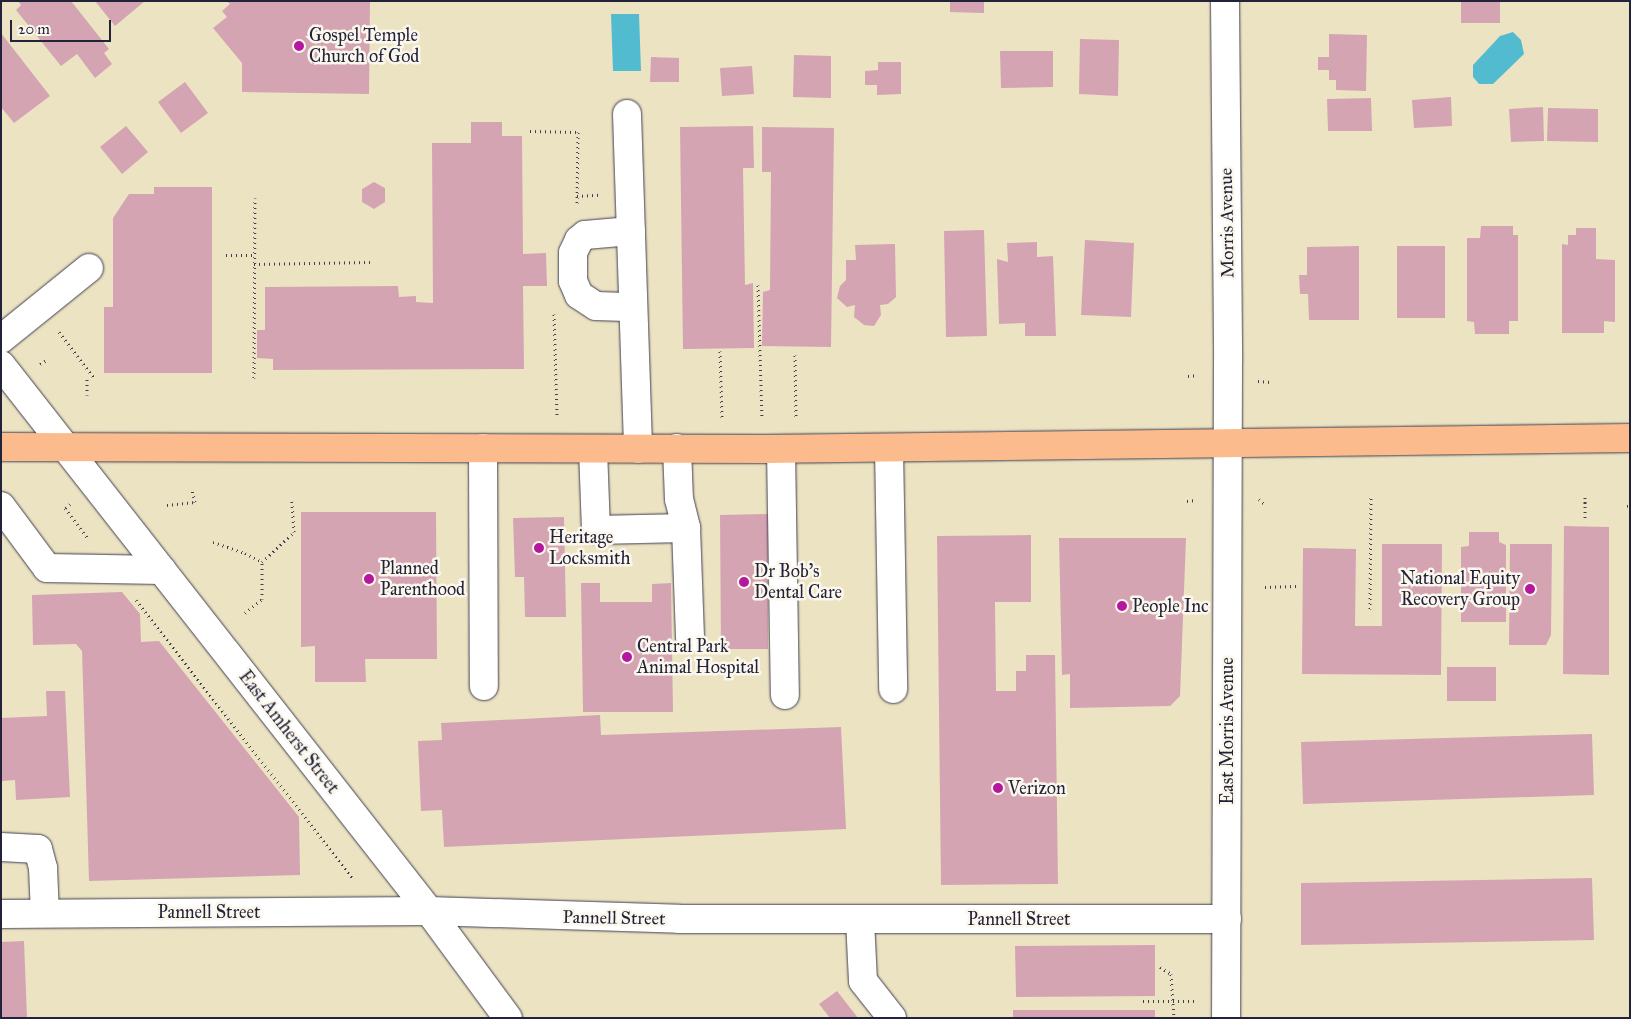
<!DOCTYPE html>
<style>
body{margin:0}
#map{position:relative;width:1631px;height:1019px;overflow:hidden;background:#ece3c3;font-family:"IM FELL Great Primer",serif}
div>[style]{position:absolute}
.water>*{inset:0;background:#53bbd0}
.building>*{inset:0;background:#d4a4b3}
.path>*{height:3px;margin-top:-1.5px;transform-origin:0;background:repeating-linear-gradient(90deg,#403f4f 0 1px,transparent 0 5px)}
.roads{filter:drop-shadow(0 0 1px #403f4f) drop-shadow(0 0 1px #403f4f)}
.minor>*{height:28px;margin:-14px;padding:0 14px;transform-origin:14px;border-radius:14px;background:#fff}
.major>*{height:28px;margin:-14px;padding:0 14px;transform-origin:14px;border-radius:14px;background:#fbbb8c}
.dots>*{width:14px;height:14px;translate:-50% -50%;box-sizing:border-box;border:2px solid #fbf7ec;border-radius:50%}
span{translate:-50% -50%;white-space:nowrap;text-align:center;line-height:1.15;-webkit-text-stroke:5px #fbf7ec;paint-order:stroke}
.poi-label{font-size:18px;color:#22223b}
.left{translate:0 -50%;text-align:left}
.right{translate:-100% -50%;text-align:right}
.street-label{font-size:18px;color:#22223b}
.frame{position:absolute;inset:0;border:2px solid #22223b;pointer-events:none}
.scale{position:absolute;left:10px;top:20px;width:101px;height:22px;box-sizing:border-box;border:2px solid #22223b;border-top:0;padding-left:6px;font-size:15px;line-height:18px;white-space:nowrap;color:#22223b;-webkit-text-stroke:4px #fbf7ec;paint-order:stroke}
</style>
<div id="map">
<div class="water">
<div style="clip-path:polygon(639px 14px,641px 71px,613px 71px,611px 14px)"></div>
<div style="clip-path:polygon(1513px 32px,1521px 40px,1524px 54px,1493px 84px,1479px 84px,1473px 77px,1473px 65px,1500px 36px)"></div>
</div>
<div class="building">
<div style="clip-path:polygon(18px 1px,71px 1px,109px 49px,104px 53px,112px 64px,95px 78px,77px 54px,61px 66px,16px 10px,21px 5px)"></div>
<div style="clip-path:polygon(95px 1px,145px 1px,115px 26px)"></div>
<div style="clip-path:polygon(227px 1px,370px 1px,369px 94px,242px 92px,242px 63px,213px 28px,227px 17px,222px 11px,230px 4px)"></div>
<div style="clip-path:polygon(950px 1px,984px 1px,984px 13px,950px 12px)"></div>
<div style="clip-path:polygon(1461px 1px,1500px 1px,1500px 23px,1461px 23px)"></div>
<div style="clip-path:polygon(1px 33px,50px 96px,14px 123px,1px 107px)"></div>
<div style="clip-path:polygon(1329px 34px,1367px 35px,1366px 91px,1336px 90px,1336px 80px,1329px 80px,1329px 70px,1318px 70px,1318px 57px,1329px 57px)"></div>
<div style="clip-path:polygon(1080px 39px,1119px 40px,1118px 96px,1079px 94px)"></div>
<div style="clip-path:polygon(1000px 51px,1053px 51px,1053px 87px,1001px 88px)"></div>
<div style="clip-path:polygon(794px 55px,831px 56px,831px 98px,793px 97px)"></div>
<div style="clip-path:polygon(651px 57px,679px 58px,679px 82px,650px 82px)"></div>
<div style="clip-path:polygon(878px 62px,901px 62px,901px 94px,877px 95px,877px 85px,865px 85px,865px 71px,878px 70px)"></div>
<div style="clip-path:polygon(752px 66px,754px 94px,722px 96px,720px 68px)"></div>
<div style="clip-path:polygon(185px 82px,208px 113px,181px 133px,158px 102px)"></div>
<div style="clip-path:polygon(1451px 97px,1452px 126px,1414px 128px,1412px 100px)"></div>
<div style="clip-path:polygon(1371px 98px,1372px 131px,1328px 131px,1327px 99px)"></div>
<div style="clip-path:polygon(1543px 107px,1544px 141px,1511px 142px,1509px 109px)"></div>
<div style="clip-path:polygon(1548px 108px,1598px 109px,1598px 142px,1547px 141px)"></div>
<div style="clip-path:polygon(471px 122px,502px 122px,502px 136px,522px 136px,523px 254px,546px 253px,547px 286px,523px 286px,524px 369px,273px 370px,273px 359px,257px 358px,257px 330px,265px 330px,265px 287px,398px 286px,399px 297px,416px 296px,416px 302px,433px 303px,432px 143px,471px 143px)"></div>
<div style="clip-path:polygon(126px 126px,148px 152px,122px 174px,100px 147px)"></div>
<div style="clip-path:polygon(753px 126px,754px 168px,743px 168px,745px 285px,753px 283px,754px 348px,683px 349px,680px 127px)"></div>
<div style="clip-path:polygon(762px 127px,834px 128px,831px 347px,762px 346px,763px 292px,770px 290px,771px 172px,762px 172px)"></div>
<div style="clip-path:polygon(374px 182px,385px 188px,385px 202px,374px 209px,362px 202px,362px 189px)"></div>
<div style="clip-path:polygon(154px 187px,212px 187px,212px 373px,104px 373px,104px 307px,113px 307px,113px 218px,129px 194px,154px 194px)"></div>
<div style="clip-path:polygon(1481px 226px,1513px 226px,1513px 235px,1518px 235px,1518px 321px,1509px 321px,1509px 334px,1475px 334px,1474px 322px,1467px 321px,1467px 238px,1480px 238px)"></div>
<div style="clip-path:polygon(1576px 228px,1596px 228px,1596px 259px,1615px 260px,1615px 322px,1604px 321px,1604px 333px,1562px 333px,1562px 244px,1568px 245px,1568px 235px,1576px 235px)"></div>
<div style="clip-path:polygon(984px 230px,987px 336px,946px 337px,944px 231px)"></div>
<div style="clip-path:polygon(1085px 240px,1134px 243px,1131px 317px,1081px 315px)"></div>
<div style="clip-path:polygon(1037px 242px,1037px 257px,1053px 256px,1056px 336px,1025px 336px,1025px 323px,999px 324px,997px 259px,1008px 262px,1007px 243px)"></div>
<div style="clip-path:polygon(895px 244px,896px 297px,888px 304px,880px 305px,881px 315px,874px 326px,864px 325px,854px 317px,855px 305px,847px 307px,837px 298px,840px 286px,846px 280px,846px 260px,856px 260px,855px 245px)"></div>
<div style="clip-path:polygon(1359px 246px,1359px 320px,1309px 320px,1308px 294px,1300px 294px,1299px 275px,1307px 275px,1307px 247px)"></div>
<div style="clip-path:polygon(1397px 246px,1445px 246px,1445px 318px,1397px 318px)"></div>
<div style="clip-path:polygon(301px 512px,436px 512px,437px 659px,365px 659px,366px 682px,315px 682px,315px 646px,301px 647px)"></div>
<div style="clip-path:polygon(768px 514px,768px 649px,721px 649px,720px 515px)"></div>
<div style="clip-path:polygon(564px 517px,566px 617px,525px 617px,524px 577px,515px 577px,513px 518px)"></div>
<div style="clip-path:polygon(1564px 526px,1609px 527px,1609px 675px,1563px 674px)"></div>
<div style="clip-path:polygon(1469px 532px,1499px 532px,1499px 542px,1506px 545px,1506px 622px,1461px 622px,1461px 547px,1469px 546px)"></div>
<div style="clip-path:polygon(1031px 535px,1031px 602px,995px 602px,996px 691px,1016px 691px,1016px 671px,1026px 671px,1026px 655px,1055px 655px,1058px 884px,941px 885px,937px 536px)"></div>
<div style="clip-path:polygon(1059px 538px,1186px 538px,1180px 696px,1170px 706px,1070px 708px,1070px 674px,1062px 675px)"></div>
<div style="clip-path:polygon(1382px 544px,1442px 544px,1441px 675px,1302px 674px,1303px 548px,1356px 549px,1355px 626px,1382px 626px)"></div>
<div style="clip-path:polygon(1510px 544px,1552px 544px,1551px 635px,1546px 645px,1509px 645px)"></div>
<div style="clip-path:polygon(581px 583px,600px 583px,600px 602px,652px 602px,652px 584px,671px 583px,673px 712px,583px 712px)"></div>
<div style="clip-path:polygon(122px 592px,140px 614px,141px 642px,159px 641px,299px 817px,300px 875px,89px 881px,82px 651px,76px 644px,33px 645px,32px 595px)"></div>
<div style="clip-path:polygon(1447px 667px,1496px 667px,1496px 701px,1447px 701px)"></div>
<div style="clip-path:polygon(46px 691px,65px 691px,70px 797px,16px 800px,15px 780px,1px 781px,1px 718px,47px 716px)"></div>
<div style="clip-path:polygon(600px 715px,601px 735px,841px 727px,846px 829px,444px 847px,442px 810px,421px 811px,418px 741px,442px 740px,441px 723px)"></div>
<div style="clip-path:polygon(1592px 734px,1594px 795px,1303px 804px,1301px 742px)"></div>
<div style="clip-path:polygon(1592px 878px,1594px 940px,1301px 945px,1301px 883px)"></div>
<div style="clip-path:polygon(24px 941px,27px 1018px,1px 1018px,1px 942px)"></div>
<div style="clip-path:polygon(1155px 945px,1155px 996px,1016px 997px,1015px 946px)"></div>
<div style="clip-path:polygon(837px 991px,858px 1018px,830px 1018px,819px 1004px)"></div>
<div style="clip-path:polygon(1013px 1010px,1155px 1010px,1155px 1018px,1013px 1018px)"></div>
</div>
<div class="path">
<div style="left:530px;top:131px;width:48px;rotate:1.2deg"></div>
<div style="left:578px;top:132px;width:74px;rotate:90.8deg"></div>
<div style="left:577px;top:196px;width:22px;rotate:-3deg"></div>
<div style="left:226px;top:255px;width:28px"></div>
<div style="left:254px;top:264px;width:116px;rotate:-1deg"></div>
<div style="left:758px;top:285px;width:133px;rotate:88.3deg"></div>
<div style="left:554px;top:314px;width:104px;rotate:88.3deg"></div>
<div style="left:59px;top:332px;width:59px;rotate:52.5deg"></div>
<div style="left:720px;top:351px;width:67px;rotate:88.3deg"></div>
<div style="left:795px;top:355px;width:63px;rotate:89.1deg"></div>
<div style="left:40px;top:364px;width:8px;rotate:-30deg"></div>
<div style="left:1188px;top:376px;width:10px;rotate:-6deg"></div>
<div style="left:254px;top:378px;width:180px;rotate:-89.7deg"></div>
<div style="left:1258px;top:381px;width:13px;rotate:4deg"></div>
<div style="left:87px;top:395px;width:16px;rotate:-90deg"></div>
<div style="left:1585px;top:497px;width:24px;rotate:90deg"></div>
<div style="left:1259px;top:499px;width:9px;rotate:41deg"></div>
<div style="left:1187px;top:501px;width:9px;rotate:-6deg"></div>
<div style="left:70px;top:504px;width:6px;rotate:141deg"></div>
<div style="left:65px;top:508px;width:38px;rotate:53deg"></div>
<div style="left:167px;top:505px;width:28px;rotate:-6deg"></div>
<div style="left:195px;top:502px;width:12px;rotate:-104deg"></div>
<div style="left:1627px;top:506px;width:3px;rotate:-18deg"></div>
<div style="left:213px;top:542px;width:34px;rotate:19deg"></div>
<div style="left:245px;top:553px;width:19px;rotate:28deg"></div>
<div style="left:1265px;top:587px;width:32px;rotate:-2deg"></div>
<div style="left:136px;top:600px;width:353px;rotate:52.1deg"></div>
<div style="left:1370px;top:609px;width:112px;rotate:-89.5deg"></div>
<div style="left:245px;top:613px;width:22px;rotate:-39deg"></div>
<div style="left:262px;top:599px;width:37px;rotate:-90deg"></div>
<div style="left:262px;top:562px;width:44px;rotate:-43.2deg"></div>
<div style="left:294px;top:532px;width:31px;rotate:-94deg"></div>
<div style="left:1160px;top:967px;width:13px;rotate:32deg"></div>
<div style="left:1171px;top:974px;width:44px;rotate:86.1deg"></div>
<div style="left:1143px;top:1001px;width:53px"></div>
</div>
<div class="roads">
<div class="minor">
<div style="left:1225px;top:1px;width:360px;rotate:89.5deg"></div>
<div style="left:1228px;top:361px;width:657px;rotate:90.17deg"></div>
<div style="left:627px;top:114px;width:335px;rotate:88.1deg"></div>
<div style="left:631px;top:231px;width:46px;rotate:175deg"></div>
<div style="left:585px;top:235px;width:8px;rotate:140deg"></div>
<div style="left:579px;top:240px;width:14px;rotate:115deg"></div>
<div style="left:573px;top:253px;width:28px;rotate:90deg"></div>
<div style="left:573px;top:281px;width:15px;rotate:67deg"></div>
<div style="left:579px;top:295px;width:20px;rotate:33deg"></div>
<div style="left:596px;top:306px;width:37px;rotate:2deg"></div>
<div style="left:1px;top:339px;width:113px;rotate:-38.9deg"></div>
<div style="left:1px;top:365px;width:694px;rotate:51.91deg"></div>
<div style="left:429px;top:911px;width:133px;rotate:53.6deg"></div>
<div style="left:483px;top:448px;width:238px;rotate:89.8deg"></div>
<div style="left:677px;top:448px;width:51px;rotate:87.8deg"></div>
<div style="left:679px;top:499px;width:30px;rotate:76deg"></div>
<div style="left:686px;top:528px;width:110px;rotate:87.9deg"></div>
<div style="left:889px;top:448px;width:241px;rotate:89deg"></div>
<div style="left:593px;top:449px;width:81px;rotate:87.9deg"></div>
<div style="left:596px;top:530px;width:90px;rotate:-1.3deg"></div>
<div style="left:781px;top:449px;width:246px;rotate:89.1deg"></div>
<div style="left:1px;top:506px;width:77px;rotate:53.4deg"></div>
<div style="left:47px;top:568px;width:115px;rotate:1deg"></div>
<div style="left:1px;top:847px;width:37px;rotate:3deg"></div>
<div style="left:38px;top:849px;width:20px;rotate:75deg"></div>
<div style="left:43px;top:868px;width:45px;rotate:87.5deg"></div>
<div style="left:1px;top:914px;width:428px;rotate:-0.4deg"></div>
<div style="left:429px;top:911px;width:250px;rotate:1.8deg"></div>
<div style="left:679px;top:919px;width:548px"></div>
<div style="left:860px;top:920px;width:61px;rotate:87.2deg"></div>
<div style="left:863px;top:981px;width:47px;rotate:51.9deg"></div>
</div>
<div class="major">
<div style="left:1px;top:447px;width:763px;rotate:0.15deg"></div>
<div style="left:764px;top:449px;width:866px;rotate:-0.73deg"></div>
</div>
</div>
<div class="dots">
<div style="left:299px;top:46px;background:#b5179e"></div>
<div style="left:539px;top:548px;background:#b5179e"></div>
<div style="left:369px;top:579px;background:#b5179e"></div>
<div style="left:744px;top:582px;background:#b5179e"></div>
<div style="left:1530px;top:589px;background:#b5179e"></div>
<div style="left:1122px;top:606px;background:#b5179e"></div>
<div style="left:627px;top:657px;background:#b5179e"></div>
<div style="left:998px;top:788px;background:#b5179e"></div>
</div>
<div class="poi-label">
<span class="left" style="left:309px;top:46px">Gospel Temple<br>Church of God</span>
<span class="left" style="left:549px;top:548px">Heritage<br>Locksmith</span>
<span class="left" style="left:380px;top:579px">Planned<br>Parenthood</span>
<span class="left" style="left:754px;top:582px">Dr Bob's<br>Dental Care</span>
<span class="right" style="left:1520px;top:589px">National Equity<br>Recovery Group</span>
<span class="left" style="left:1132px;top:606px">People Inc</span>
<span class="left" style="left:637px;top:657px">Central Park<br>Animal Hospital</span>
<span class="left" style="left:1008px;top:788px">Verizon</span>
</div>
<div class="street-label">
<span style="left:1227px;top:223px;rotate:-91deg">Morris Avenue</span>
<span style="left:1227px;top:731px;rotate:-90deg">East Morris Avenue</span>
<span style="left:289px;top:732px;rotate:52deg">East Amherst Street</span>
<span style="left:209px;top:912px">Pannell Street</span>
<span style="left:614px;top:918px;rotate:1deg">Pannell Street</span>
<span style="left:1019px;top:919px">Pannell Street</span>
</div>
<div class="frame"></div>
<div class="scale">20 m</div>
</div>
